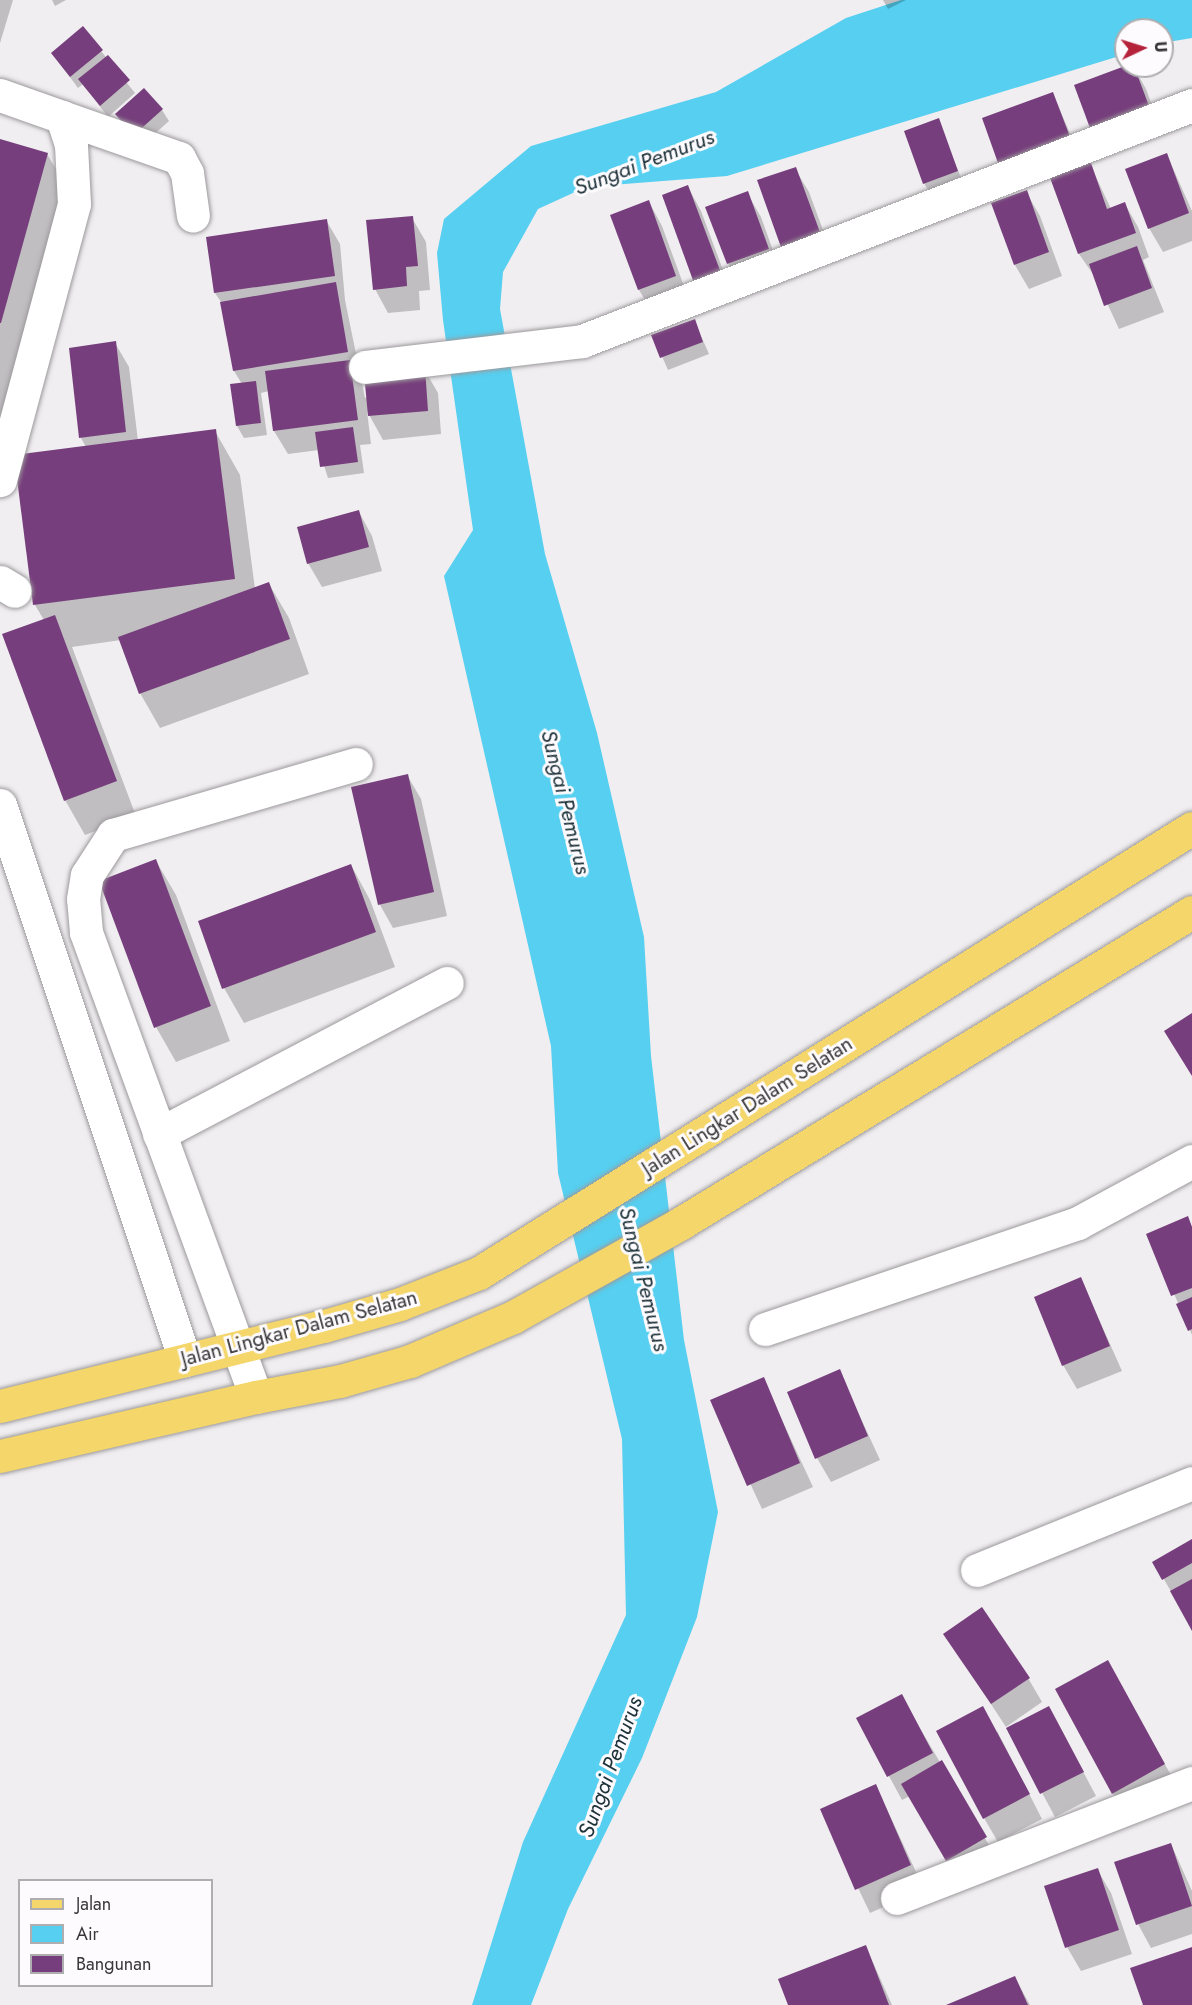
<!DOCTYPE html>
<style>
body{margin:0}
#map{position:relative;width:1192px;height:2005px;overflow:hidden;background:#f0eef0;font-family:Jost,sans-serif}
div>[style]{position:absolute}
.water>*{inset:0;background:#56cff0}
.shadow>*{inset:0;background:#0003}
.building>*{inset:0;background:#763e7c}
.roads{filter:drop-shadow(0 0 2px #9c999c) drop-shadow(0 0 2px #9c999c)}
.minor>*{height:33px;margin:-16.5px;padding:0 16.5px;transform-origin:16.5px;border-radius:16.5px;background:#fff}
.major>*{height:33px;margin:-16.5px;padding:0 16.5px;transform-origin:16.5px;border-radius:16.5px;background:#f4d66b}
span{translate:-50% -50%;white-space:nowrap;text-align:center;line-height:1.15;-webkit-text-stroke:6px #fdfbfe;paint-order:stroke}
.street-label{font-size:21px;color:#383738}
.water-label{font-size:22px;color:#1c3138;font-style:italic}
.legend{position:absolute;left:18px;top:1879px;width:195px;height:108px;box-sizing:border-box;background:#fdfbfe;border:2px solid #aeadaf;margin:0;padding:8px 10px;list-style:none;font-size:18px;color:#383738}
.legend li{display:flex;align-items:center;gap:12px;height:30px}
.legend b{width:30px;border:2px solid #aeadaf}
.north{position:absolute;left:1114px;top:18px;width:60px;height:60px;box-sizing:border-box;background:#fdfbfe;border:2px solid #aeadaf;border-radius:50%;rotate:86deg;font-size:16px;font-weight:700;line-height:24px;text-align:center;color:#383738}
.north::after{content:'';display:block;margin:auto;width:21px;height:27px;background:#b5233b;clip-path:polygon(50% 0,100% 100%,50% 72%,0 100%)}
</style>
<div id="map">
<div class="water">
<div style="clip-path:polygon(901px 0,1192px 0,1192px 38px,1162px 43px,1162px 30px,1126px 30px,1126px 54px,727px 176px,586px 187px,538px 209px,503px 272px,500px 309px,545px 554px,597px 733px,644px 937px,651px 1056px,684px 1340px,718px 1512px,697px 1617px,642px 1758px,568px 1909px,531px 2005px,472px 2005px,523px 1842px,626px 1615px,622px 1439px,558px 1173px,551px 1046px,444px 576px,473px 530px,443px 320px,437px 253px,444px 219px,531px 146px,716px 92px,846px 18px)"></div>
</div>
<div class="shadow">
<div style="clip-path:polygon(0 0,13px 0,0 43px)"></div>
<div style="clip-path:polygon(52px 0,66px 0,55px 6px)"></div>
<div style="clip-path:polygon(883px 0,906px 0,888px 9px)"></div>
<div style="clip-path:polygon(101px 51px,135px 93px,108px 117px,83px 84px,78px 88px,53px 54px)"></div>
<div style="clip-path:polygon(1129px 66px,1133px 66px,1146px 89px,1161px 130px,1105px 151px)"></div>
<div style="clip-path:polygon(1053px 94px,1082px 161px,1013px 186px)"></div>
<div style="clip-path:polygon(162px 110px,169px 121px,141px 146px,124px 126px)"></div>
<div style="clip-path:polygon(938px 120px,963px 183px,931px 195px,924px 183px)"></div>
<div style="clip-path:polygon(0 141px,47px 154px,73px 198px,0 457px)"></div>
<div style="clip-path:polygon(1167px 155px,1192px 211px,1192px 241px,1163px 252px,1149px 228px)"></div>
<div style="clip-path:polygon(1089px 162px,1111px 209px,1125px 204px,1138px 227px,1149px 257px,1143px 260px,1164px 312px,1119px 329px,1095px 277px,1079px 254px,1051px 176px)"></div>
<div style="clip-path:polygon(795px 169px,809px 192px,834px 260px,797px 273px)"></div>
<div style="clip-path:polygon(688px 187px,701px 211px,733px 297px,709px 306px)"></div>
<div style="clip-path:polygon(1026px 192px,1040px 216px,1062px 276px,1029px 289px,1015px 265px,993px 204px)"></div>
<div style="clip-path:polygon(747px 193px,761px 217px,781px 273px,742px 287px,728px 263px)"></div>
<div style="clip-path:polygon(649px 202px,662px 226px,689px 300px,653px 313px,639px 290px,612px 216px)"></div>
<div style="clip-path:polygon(412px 218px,426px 242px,430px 290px,419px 291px,420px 310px,388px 313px,375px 289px)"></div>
<div style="clip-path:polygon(326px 220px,340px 244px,345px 300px,365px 398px,424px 369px,438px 393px,441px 434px,383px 440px,367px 411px,371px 444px,360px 445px,364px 473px,328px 478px,319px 450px,288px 454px,274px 431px,269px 391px,261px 393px,267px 435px,244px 438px,237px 426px,242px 384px,234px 371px,223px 305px,215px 293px,207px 238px)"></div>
<div style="clip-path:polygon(694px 320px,709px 354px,668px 370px,653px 336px)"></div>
<div style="clip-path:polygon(115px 343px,129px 367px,138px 441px,215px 431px,240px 475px,255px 589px,269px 584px,289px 618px,309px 674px,160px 728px,140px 693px,121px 640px,72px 647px,136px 816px,85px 835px,65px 800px,44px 620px,35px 605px,86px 447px,81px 438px)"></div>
<div style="clip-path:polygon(359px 512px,372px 536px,382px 571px,322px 587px,308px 563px)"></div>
<div style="clip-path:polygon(407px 775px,421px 799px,447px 916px,393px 928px,380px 905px)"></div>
<div style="clip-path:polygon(156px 861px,176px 895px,230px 1041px,176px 1062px,156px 1027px,101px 881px)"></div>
<div style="clip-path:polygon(351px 865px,370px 900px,395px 967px,244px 1023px,224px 988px)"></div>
<div style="clip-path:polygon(1187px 1218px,1192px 1227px,1192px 1335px,1148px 1234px)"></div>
<div style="clip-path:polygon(1081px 1279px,1122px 1371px,1077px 1389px,1063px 1365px)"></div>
<div style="clip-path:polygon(839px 1371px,880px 1460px,831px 1482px,817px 1458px)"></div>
<div style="clip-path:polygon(763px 1379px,813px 1487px,762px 1509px,712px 1401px)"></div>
<div style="clip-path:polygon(1192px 1541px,1192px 1628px,1154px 1562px)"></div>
<div style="clip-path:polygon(945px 1634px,1028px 1678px,1042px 1702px,1006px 1727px)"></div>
<div style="clip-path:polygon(1121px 1685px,1178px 1788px,1127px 1817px,1113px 1793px)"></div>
<div style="clip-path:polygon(858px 1719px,915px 1720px,999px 1862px,961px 1884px,910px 1796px,902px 1800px)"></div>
<div style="clip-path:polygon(1008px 1729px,1062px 1732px,1096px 1796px,1055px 1817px)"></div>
<div style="clip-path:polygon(997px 1731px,1042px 1819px,998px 1842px,984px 1818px)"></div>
<div style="clip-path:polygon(876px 1786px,924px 1889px,870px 1913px,821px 1810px)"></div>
<div style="clip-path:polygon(1171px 1844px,1192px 1891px,1192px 1934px,1151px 1948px,1138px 1924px,1116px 1863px)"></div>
<div style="clip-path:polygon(1097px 1869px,1111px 1893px,1132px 1954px,1081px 1971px,1067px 1947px)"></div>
<div style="clip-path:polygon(866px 1947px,892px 2005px,789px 2005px)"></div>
<div style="clip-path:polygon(1015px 1978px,1030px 2005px,950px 2005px)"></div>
</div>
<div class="building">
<div style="clip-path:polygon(83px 26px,103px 50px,70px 77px,51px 53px)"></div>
<div style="clip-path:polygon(108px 55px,130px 80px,100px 106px,78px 79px)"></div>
<div style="clip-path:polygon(1125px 66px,1134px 66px,1149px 106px,1090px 128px,1074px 85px)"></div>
<div style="clip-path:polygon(144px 88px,163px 109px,134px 135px,115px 114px)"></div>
<div style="clip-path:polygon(1053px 92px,1070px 137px,998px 163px,982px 118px)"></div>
<div style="clip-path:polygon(939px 118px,958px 171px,923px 184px,904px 131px)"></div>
<div style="clip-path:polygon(0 139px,48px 153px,1px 323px,0 323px)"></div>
<div style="clip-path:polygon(1167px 153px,1189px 213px,1148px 229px,1125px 169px)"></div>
<div style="clip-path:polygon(1090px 160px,1107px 209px,1125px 202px,1136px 233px,1078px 254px,1049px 175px)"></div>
<div style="clip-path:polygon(796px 167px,821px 235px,782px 250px,757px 180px)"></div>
<div style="clip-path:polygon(688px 185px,721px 273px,694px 283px,662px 195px)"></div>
<div style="clip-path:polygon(1027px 190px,1049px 252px,1014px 265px,991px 203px)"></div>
<div style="clip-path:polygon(748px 191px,769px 249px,727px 264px,705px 207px)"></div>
<div style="clip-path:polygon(649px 200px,676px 276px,638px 290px,610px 215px)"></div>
<div style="clip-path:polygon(413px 216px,418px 266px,406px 267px,407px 286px,373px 290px,366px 220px)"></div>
<div style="clip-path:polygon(327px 219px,335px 276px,214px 293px,206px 237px)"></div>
<div style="clip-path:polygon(1137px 246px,1152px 288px,1104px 306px,1089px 264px)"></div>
<div style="clip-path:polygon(336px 282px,348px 352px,233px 371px,220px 302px)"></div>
<div style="clip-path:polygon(695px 319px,703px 342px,660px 358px,651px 335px)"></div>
<div style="clip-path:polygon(116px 341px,126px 432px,79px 438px,69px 348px)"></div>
<div style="clip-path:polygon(350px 360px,358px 420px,273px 431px,265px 371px)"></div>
<div style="clip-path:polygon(425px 368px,428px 411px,368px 416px,364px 373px)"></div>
<div style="clip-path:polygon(256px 381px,261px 423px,236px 426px,230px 384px)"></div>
<div style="clip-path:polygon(353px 427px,358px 462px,320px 467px,315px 432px)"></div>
<div style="clip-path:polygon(216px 429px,235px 579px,33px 605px,14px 455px)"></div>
<div style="clip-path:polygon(359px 510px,369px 547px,307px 564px,297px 527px)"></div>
<div style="clip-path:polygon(269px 582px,290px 639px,139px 694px,118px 637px)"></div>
<div style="clip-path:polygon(55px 615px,117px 781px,64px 801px,2px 634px)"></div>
<div style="clip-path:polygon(408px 774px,434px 892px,378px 905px,351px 787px)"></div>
<div style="clip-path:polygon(156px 859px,211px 1006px,154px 1028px,99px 881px)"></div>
<div style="clip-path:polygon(351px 864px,376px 932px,222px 989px,198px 921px)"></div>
<div style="clip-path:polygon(1192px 1013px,1192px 1076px,1164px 1031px)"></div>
<div style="clip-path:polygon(1188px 1216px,1192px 1227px,1192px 1288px,1171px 1296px,1146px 1234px)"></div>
<div style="clip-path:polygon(1081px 1277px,1110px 1346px,1062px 1366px,1034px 1297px)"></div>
<div style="clip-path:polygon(1192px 1297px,1192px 1329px,1188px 1331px,1176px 1304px)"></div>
<div style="clip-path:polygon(840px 1369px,868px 1436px,815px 1459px,787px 1392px)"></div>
<div style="clip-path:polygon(764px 1377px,800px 1463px,747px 1486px,710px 1400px)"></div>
<div style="clip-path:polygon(1192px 1539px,1192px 1563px,1162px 1580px,1152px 1562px)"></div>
<div style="clip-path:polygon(1192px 1579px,1192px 1631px,1170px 1591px)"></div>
<div style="clip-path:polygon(982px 1607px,1030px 1678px,991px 1704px,943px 1634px)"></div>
<div style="clip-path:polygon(1108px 1660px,1165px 1764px,1112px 1794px,1055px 1689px)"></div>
<div style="clip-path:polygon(902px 1694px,933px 1753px,887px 1777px,856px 1718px)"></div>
<div style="clip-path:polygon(983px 1706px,1030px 1794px,983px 1819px,936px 1731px)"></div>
<div style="clip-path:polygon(1049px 1706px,1084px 1772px,1040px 1794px,1006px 1728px)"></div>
<div style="clip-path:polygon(942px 1760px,987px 1837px,946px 1861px,901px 1784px)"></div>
<div style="clip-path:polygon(876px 1784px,911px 1865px,855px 1890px,820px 1809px)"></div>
<div style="clip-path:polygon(1171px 1843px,1192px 1906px,1136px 1925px,1114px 1862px)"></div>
<div style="clip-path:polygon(1098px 1868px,1119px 1930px,1065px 1948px,1044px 1886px)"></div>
<div style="clip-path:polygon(866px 1945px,889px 2005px,788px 2005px,778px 1979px)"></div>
<div style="clip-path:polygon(1192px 1947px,1192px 2005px,1143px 2005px,1130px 1968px)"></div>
<div style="clip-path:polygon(1015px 1976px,1028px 2005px,946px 2005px)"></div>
</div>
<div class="roads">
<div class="minor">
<div style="left:0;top:95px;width:66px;rotate:19.5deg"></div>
<div style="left:62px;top:117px;width:29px;rotate:72deg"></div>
<div style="left:71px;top:145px;width:59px;rotate:87.1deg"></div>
<div style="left:74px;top:204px;width:286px;rotate:105deg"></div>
<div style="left:62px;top:117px;width:124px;rotate:19.3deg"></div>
<div style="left:179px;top:158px;width:17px;rotate:62deg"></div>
<div style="left:187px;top:173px;width:43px;rotate:82.1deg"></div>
<div style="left:365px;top:367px;width:219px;rotate:-6.8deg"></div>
<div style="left:582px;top:341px;width:654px;rotate:-21.15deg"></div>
<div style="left:0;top:582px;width:17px;rotate:31deg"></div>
<div style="left:0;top:805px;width:585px;rotate:71.57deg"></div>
<div style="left:159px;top:1134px;width:325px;rotate:-27.7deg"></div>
<div style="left:765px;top:1329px;width:330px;rotate:-18.7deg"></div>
<div style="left:1078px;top:1223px;width:130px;rotate:-28.5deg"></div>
<div style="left:256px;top:1397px;width:495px;rotate:-110.1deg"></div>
<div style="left:86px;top:932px;width:33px;rotate:-95deg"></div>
<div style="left:83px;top:899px;width:24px;rotate:-81deg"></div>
<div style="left:87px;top:875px;width:48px;rotate:-57deg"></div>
<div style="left:113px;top:835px;width:253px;rotate:-16.3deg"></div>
<div style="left:977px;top:1570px;width:232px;rotate:-22deg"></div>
<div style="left:897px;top:1898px;width:317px;rotate:-21.3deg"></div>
</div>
<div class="major">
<div style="left:0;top:1406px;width:334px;rotate:-13.9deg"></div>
<div style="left:324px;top:1326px;width:79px;rotate:-16.1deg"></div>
<div style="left:400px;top:1304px;width:85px;rotate:-21.4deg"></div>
<div style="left:479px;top:1273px;width:840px;rotate:-31.97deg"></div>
<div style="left:0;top:1456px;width:263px;rotate:-13deg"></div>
<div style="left:256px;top:1397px;width:86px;rotate:-10.8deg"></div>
<div style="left:340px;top:1381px;width:73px;rotate:-15.9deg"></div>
<div style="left:410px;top:1361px;width:112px;rotate:-23.1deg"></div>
<div style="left:513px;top:1317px;width:193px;rotate:-29.2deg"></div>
<div style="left:681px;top:1223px;width:598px;rotate:-31.33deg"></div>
</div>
</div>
<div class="street-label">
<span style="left:747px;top:1106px;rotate:-32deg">Jalan Lingkar Dalam Selatan</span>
<span style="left:299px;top:1328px;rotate:-15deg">Jalan Lingkar Dalam Selatan</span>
</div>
<div class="water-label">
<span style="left:644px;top:162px;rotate:-21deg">Sungai Pemurus</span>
<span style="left:566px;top:802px;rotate:76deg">Sungai Pemurus</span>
<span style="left:644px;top:1279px;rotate:76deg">Sungai Pemurus</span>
<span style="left:610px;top:1767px;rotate:-70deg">Sungai Pemurus</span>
</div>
<ul class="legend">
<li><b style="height:8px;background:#f4d66b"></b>Jalan</li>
<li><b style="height:16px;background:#56cff0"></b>Air</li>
<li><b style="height:16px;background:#763e7c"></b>Bangunan</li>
</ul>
<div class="north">U</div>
</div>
